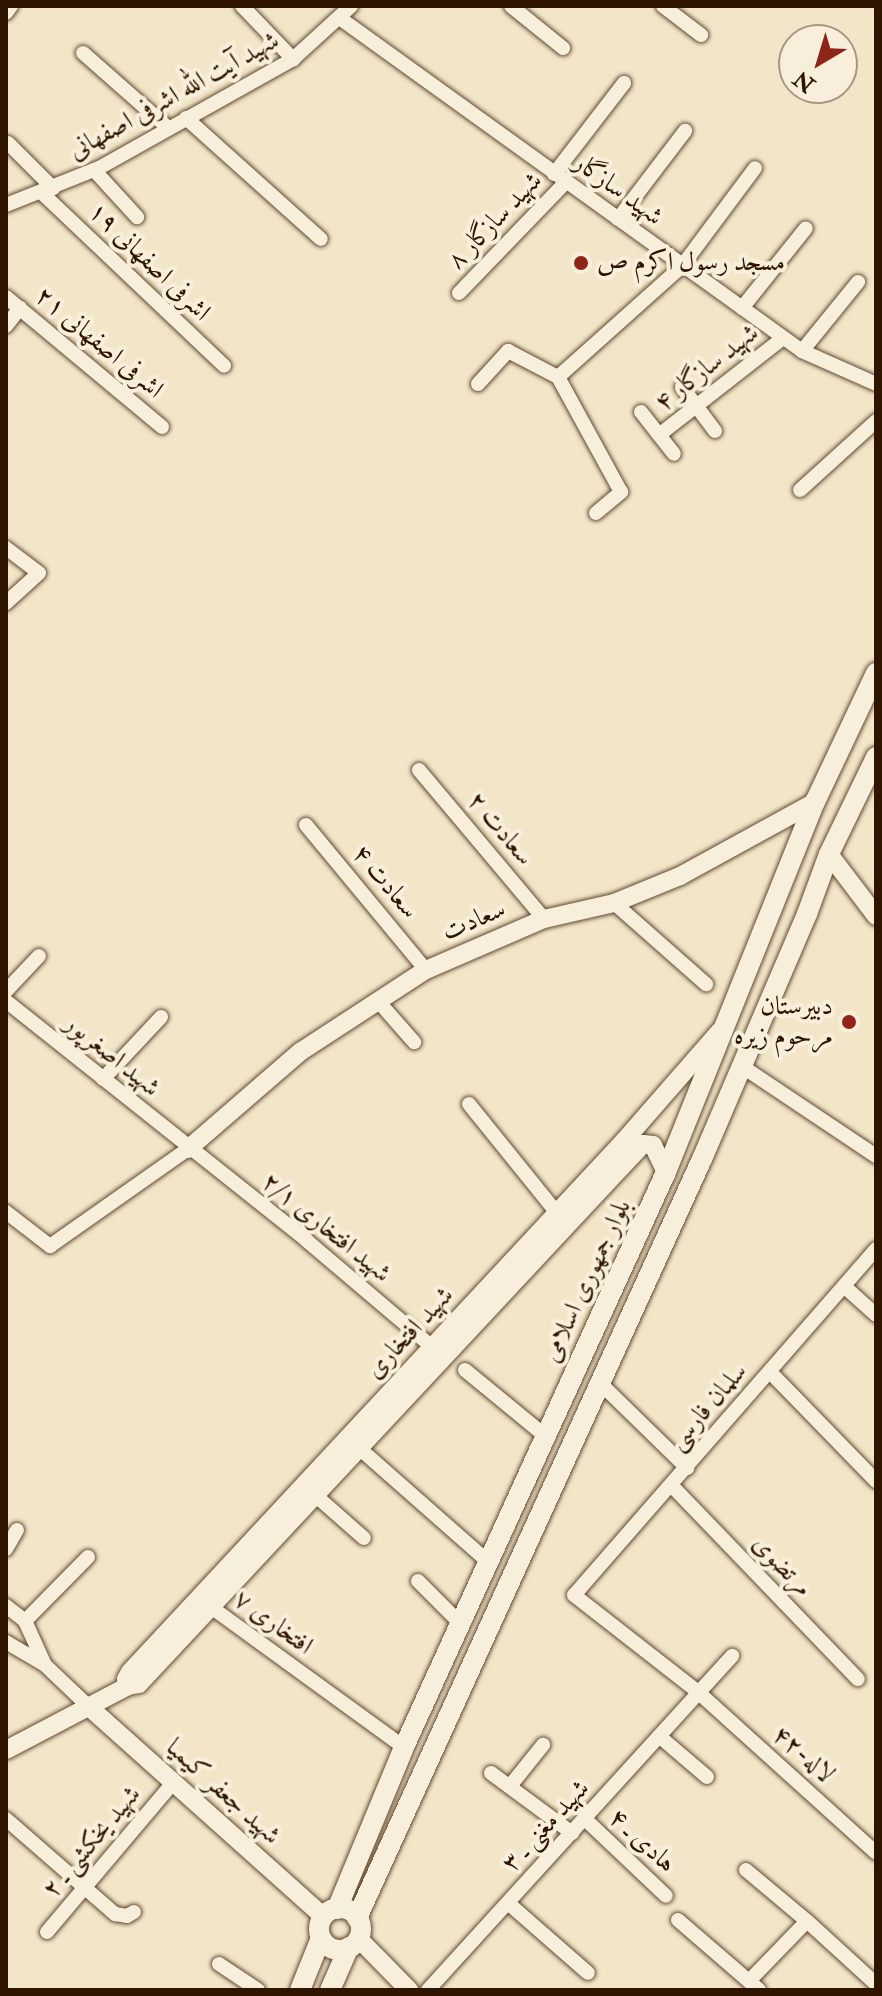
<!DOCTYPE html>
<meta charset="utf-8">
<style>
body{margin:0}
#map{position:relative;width:882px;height:1996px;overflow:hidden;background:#f3e6c8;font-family:"IM FELL Double Pica",Amiri,serif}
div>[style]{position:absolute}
.roads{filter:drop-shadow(0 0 2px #604932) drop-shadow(0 0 2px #604932)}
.minor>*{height:14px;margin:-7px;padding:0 7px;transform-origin:7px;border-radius:7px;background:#f7efdb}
.tertiary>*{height:18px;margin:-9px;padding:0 9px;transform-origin:9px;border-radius:9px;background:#f7efdb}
.secondary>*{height:20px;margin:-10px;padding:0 10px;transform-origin:10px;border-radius:10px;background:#f7efdb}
.secondary>.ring{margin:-10px;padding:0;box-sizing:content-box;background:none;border:20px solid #f7efdb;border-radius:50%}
.dots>*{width:22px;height:22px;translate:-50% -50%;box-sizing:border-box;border:4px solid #f7efdb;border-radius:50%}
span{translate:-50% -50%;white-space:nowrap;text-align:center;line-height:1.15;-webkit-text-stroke:8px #f7efdb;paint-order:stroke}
.street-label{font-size:26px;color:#2f1500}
.poi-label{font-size:26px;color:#2f1500}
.left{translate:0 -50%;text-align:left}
.right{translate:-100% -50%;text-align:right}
.frame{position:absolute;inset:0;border:8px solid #2f1500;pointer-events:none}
.north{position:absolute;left:778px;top:24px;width:80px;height:80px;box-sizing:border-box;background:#f7efdb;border:2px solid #a79883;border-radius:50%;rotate:218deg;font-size:22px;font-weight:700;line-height:32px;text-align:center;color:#2f1500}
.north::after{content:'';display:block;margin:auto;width:28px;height:36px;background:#8f2418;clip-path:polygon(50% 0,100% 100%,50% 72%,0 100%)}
</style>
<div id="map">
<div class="roads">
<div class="minor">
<div style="left:242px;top:6px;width:74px;rotate:46.1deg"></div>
<div style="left:511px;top:6px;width:67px;rotate:38.9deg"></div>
<div style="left:663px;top:6px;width:48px;rotate:37.3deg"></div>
<div style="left:6px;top:13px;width:9px;rotate:-54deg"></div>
<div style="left:341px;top:19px;width:568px;rotate:35.76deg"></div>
<div style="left:802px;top:351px;width:81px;rotate:24deg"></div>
<div style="left:83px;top:53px;width:113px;rotate:41.4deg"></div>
<div style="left:186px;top:118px;width:181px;rotate:41.9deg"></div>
<div style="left:8px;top:143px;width:64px;rotate:45deg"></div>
<div style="left:94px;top:170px;width:64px;rotate:47.5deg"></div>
<div style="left:554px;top:174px;width:115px;rotate:-52.4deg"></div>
<div style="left:42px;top:193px;width:251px;rotate:43.5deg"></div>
<div style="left:6px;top:205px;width:100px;rotate:-21.7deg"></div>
<div style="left:99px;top:168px;width:223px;rotate:-29.3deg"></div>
<div style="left:293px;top:59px;width:79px;rotate:-42.4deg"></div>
<div style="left:618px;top:219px;width:111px;rotate:-52.7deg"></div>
<div style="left:459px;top:293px;width:154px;rotate:-46.1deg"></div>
<div style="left:6px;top:297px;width:203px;rotate:39.8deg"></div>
<div style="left:742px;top:308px;width:102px;rotate:-51.3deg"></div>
<div style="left:6px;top:326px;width:23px;rotate:-52deg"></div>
<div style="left:802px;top:351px;width:89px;rotate:-50.9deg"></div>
<div style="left:478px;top:384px;width:45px;rotate:-47.7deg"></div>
<div style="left:508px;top:351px;width:56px;rotate:27.5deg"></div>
<div style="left:682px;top:387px;width:55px;rotate:53.1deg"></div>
<div style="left:641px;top:412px;width:53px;rotate:51.8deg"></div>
<div style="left:659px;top:435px;width:157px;rotate:-38deg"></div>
<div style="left:800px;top:490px;width:103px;rotate:-42.2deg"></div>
<div style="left:596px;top:513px;width:33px;rotate:-40deg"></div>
<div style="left:621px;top:492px;width:131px;rotate:-118.7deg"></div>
<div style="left:558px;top:377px;width:166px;rotate:-41.8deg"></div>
<div style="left:682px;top:266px;width:122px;rotate:-53.3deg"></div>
<div style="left:6px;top:548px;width:41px;rotate:37.1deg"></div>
<div style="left:39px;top:573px;width:45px;rotate:137.7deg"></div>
<div style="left:419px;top:770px;width:194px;rotate:50deg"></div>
<div style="left:306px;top:825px;width:188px;rotate:50.4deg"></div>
<div style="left:614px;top:903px;width:123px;rotate:41.4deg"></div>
<div style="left:6px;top:991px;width:48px;rotate:-46.7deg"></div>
<div style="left:6px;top:1001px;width:384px;rotate:38.5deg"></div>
<div style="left:306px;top:1240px;width:165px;rotate:40.3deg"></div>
<div style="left:378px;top:1001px;width:55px;rotate:48.7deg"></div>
<div style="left:740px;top:1065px;width:164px;rotate:33.8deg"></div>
<div style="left:103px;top:1079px;width:85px;rotate:-46.9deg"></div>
<div style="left:469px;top:1104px;width:140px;rotate:51.1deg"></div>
<div style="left:6px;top:1212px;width:56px;rotate:37.7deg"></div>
<div style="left:50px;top:1246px;width:169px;rotate:-35.1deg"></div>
<div style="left:876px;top:1249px;width:459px;rotate:131.1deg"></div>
<div style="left:574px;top:1595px;width:157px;rotate:38deg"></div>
<div style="left:698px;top:1692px;width:240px;rotate:42.1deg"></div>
<div style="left:845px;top:1287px;width:42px;rotate:42.1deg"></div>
<div style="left:465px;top:1370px;width:102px;rotate:39.4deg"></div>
<div style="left:771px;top:1373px;width:151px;rotate:45.8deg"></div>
<div style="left:600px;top:1383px;width:122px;rotate:44.3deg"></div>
<div style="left:359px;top:1448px;width:171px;rotate:41.4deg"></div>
<div style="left:672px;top:1486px;width:268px;rotate:46.1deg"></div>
<div style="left:315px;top:1495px;width:65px;rotate:41.3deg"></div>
<div style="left:6px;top:1549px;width:22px;rotate:-60deg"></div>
<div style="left:88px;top:1557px;width:90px;rotate:134.5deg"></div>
<div style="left:25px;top:1621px;width:48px;rotate:65.6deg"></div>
<div style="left:45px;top:1665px;width:59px;rotate:43.6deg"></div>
<div style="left:418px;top:1581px;width:59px;rotate:45deg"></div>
<div style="left:6px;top:1606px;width:24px;rotate:38deg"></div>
<div style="left:211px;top:1607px;width:238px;rotate:36deg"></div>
<div style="left:6px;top:1642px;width:45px;rotate:30.5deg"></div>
<div style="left:659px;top:1736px;width:63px;rotate:40.5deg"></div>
<div style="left:491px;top:1773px;width:101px;rotate:36.5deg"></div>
<div style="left:510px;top:1786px;width:53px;rotate:-51.2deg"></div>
<div style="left:6px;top:1819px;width:145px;rotate:41.1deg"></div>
<div style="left:115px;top:1914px;width:12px;rotate:9deg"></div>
<div style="left:127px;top:1916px;width:8px;rotate:-30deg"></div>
<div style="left:586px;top:1820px;width:110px;rotate:43.5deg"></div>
<div style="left:746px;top:1870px;width:80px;rotate:39.9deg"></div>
<div style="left:508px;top:1903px;width:106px;rotate:41.2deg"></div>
<div style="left:678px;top:1920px;width:107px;rotate:40.8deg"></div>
<div style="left:47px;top:1932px;width:195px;rotate:-49.8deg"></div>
<div style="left:219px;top:1964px;width:47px;rotate:33.7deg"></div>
<div style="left:749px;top:1981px;width:83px;rotate:-46deg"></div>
<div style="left:807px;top:1921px;width:93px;rotate:42.4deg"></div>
<div style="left:428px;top:1990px;width:452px;rotate:-47.7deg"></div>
</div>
<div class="tertiary">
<div style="left:829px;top:854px;width:78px;rotate:52.8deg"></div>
<div style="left:188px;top:1149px;width:148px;rotate:-40.9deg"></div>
<div style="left:300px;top:1052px;width:150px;rotate:-33.1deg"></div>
<div style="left:426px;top:970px;width:129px;rotate:-23.4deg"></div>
<div style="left:544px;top:919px;width:72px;rotate:-12.9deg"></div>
<div style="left:614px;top:903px;width:71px;rotate:-22.2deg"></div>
<div style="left:680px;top:876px;width:154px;rotate:-28.7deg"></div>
<div style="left:666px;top:1172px;width:30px;rotate:-116deg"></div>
<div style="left:653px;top:1145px;width:10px;rotate:-174deg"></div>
<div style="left:643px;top:1144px;width:739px;rotate:133.03deg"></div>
<div style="left:139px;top:1684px;width:11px;rotate:170deg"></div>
<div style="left:128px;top:1686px;width:7px;rotate:-106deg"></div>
<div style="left:126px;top:1679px;width:8px;rotate:-60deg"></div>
<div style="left:130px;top:1672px;width:725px;rotate:-47.07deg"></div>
<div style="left:624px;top:1141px;width:146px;rotate:-48.9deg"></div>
<div style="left:88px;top:1706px;width:315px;rotate:41.8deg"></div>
<div style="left:6px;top:1750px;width:138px;rotate:-27.7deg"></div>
<div style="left:358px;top:1938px;width:73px;rotate:45.6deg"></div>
</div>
<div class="secondary">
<div class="ring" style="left:319px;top:1908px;width:22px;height:22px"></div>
<div style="left:337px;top:1909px;width:175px;rotate:-67.5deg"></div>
<div style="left:404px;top:1747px;width:632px;rotate:-65.5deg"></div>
<div style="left:666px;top:1172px;width:399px;rotate:-68.1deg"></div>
<div style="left:815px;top:802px;width:143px;rotate:-64.7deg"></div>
<div style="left:357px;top:1918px;width:834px;rotate:-65.56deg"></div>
<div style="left:702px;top:1159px;width:267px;rotate:-66.8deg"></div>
<div style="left:807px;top:914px;width:64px;rotate:-69.9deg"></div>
<div style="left:829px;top:854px;width:108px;rotate:-64.1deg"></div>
<div style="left:300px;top:1990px;width:56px;rotate:-68deg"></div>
<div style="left:330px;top:1990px;width:47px;rotate:-66.2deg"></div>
</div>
</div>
<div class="dots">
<div style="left:581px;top:263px;background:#8f2418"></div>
<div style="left:849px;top:1022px;background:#8f2418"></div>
</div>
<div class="street-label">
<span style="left:174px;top:96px;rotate:-29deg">شهید آیت الله اشرفی اصفهانی</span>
<span style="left:618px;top:190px;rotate:36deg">شهید سازگار</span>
<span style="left:495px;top:221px;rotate:-46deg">شهید سازگار ۸</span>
<span style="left:149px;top:262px;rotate:44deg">اشرفی اصفهانی ۱۹</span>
<span style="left:99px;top:343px;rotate:40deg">اشرفی اصفهانی ۲۱</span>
<span style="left:707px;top:368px;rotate:-38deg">شهید سازگار ۴</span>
<span style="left:500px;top:829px;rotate:50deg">سعادت ۲</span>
<span style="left:385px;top:882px;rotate:50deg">سعادت ۴</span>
<span style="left:474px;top:921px;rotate:-23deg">سعادت</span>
<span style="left:112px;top:1056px;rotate:39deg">شهید اصغرپور</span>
<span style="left:326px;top:1228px;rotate:39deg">شهید افتخاری ۲/۱</span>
<span style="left:587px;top:1281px;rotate:-65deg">بلوار جمهوری اسلامی</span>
<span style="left:410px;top:1333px;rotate:-47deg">شهید افتخاری</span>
<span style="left:708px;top:1407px;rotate:-49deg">سلمان فارسی</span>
<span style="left:782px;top:1566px;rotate:46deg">مرتضوی</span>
<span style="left:273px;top:1623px;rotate:36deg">افتخاری ۷</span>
<span style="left:803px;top:1755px;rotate:42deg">لاله-۴۲</span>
<span style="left:223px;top:1792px;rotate:42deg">شهید جعفر کیمیا</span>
<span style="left:546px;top:1826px;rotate:-47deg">شهید مغنی ـ ۳</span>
<span style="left:642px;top:1841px;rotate:43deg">هادی ـ ۴</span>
<span style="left:92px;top:1842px;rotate:-50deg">شهید یخکشی ـ ۲</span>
</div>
<div class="poi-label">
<span class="left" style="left:597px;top:263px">مسجد رسول اکرم ص</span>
<span class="right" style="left:833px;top:1022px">دبیرستان<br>مرحوم زیره</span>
</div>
<div class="frame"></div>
<div class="north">N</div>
</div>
